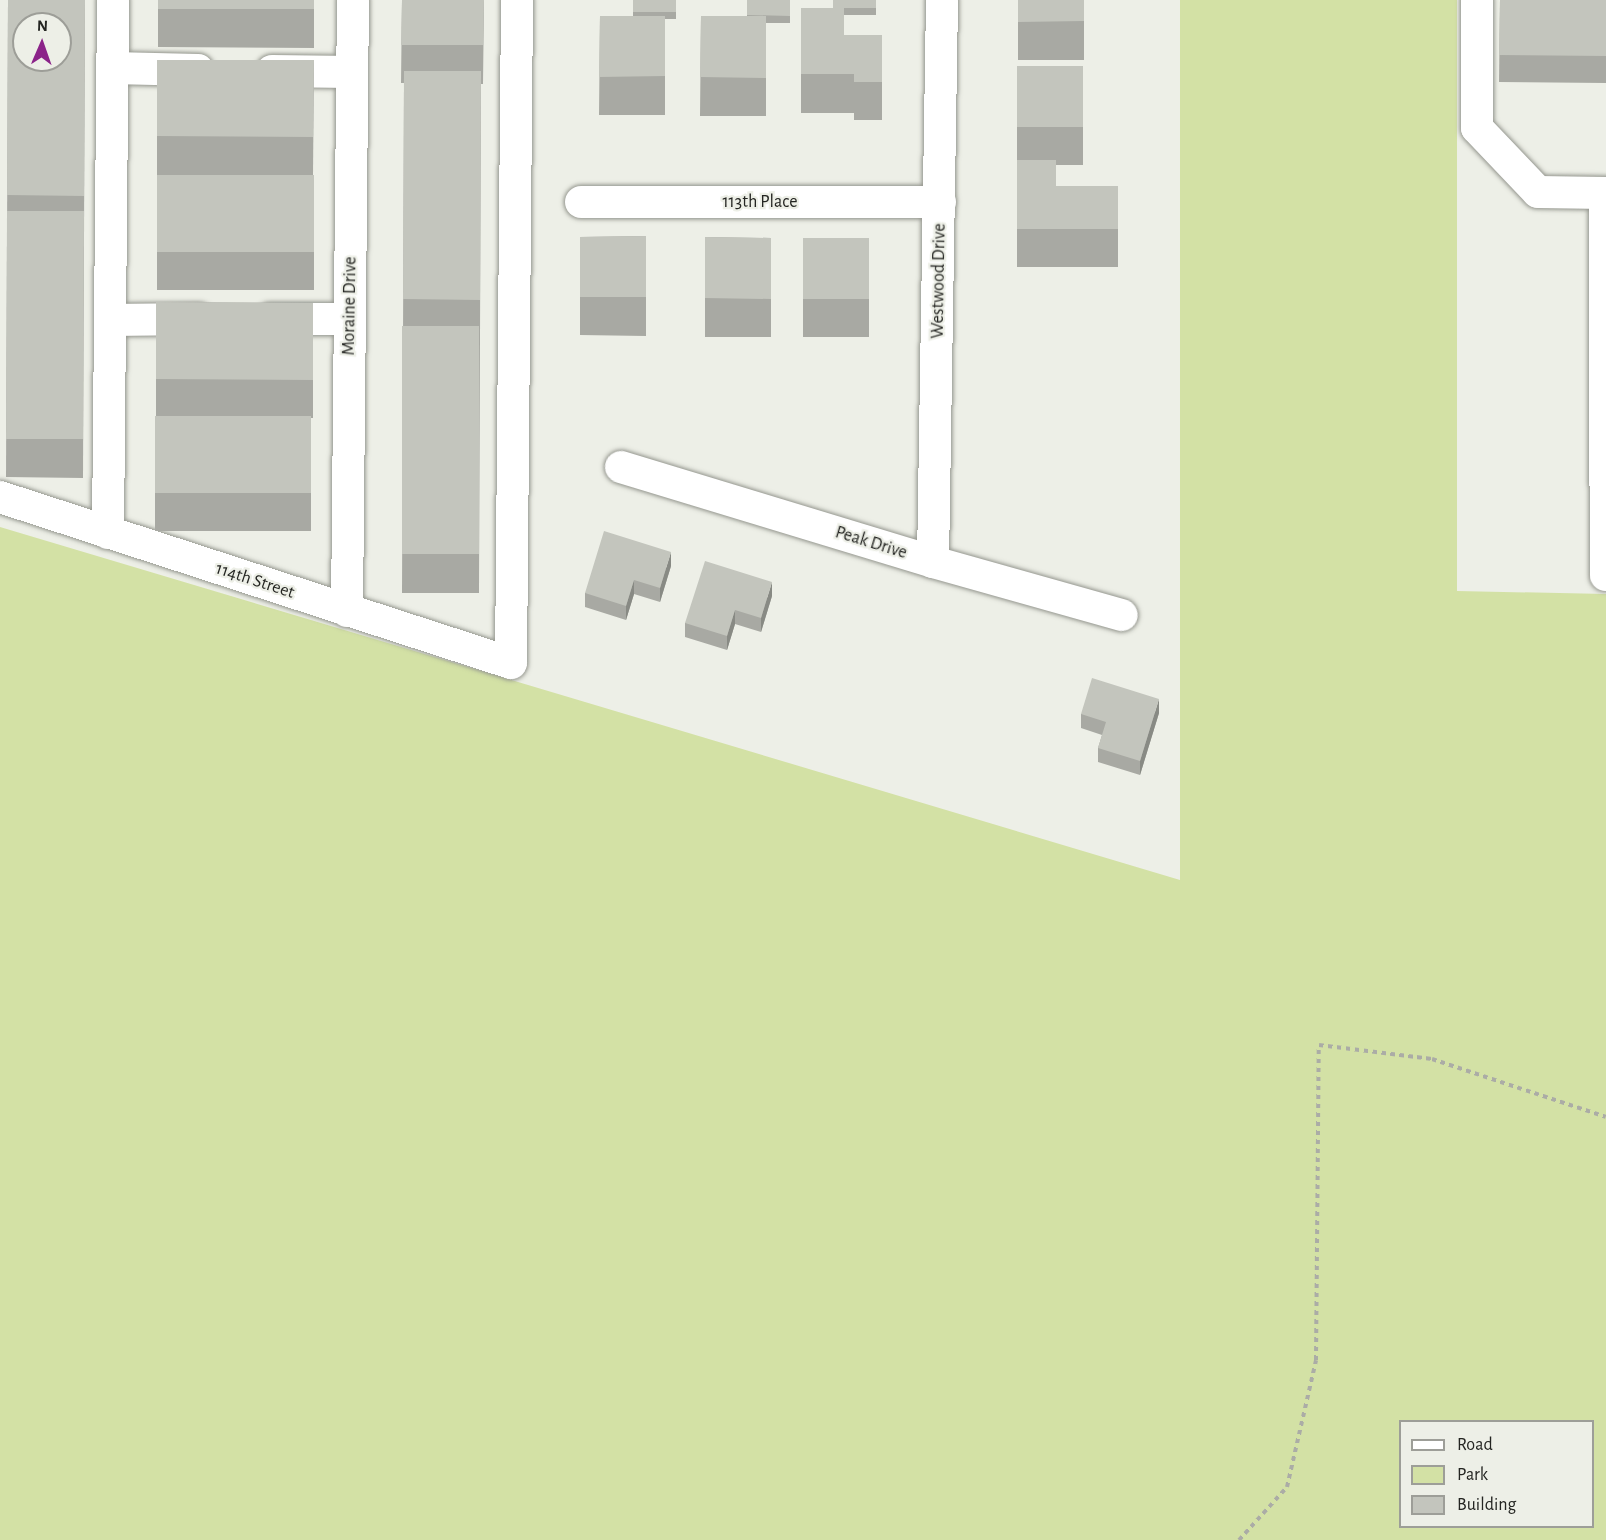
<!DOCTYPE html>
<style>
body{margin:0}
#map{position:relative;width:1606px;height:1540px;overflow:hidden;background:#edefe7;font-family:"Alegreya Sans",sans-serif}
div>[style]{position:absolute}
.green>*{inset:0;background:#d3e1a5}
.path>*{height:4px;margin-top:-2px;transform-origin:0;background:repeating-linear-gradient(90deg,#abaca6 0 4.5px,transparent 0 9px)}
.roads{filter:drop-shadow(0 0 2px #95978f) drop-shadow(0 0 2px #95978f)}
.minor>*{height:32px;margin:-16px;padding:0 16px;transform-origin:16px;border-radius:16px;background:#fff}
.wall>*{inset:0;background:#a8a9a3}
.shaded-wall>*{inset:0;background:#888a84}
.building>*{inset:0;background:#c3c5bd}
span{translate:-50% -50%;white-space:nowrap;text-align:center;line-height:1.15;-webkit-text-stroke:4.5px #edefe7;paint-order:stroke}
.street-label{font-size:18px;color:#242522}
.legend{position:absolute;left:1399px;top:1420px;width:195px;height:108px;box-sizing:border-box;background:#edefe7;border:2px solid #9d9e98;margin:0;padding:8px 10px;list-style:none;font-size:18px;color:#242522}
.legend li{display:flex;align-items:center;gap:12px;height:30px}
.legend b{width:30px;border:2px solid #9d9e98}
.north{position:absolute;left:12px;top:12px;width:60px;height:60px;box-sizing:border-box;background:#edefe7;border:2px solid #9d9e98;border-radius:50%;rotate:2deg;font-size:16px;font-weight:700;line-height:24px;text-align:center;color:#242522}
.north::after{content:'';display:block;margin:auto;width:21px;height:27px;background:#8b2389;clip-path:polygon(50% 0,100% 100%,50% 72%,0 100%)}
</style>
<div id="map">
<div class="green">
<div style="clip-path:polygon(evenodd,1180px 0,1457px 0,1457px 591px,1606px 594px,1606px 1540px,0 1540px,0 527px,1180px 880px,1180px 0,1400px 1422px,1592px 1422px,1592px 1526px,1400px 1526px,1400px 1422px)"></div>
</div>
<div class="path">
<div style="left:1239px;top:1540px;width:72px;rotate:-47.8deg"></div>
<div style="left:1287px;top:1487px;width:130px;rotate:-77.1deg"></div>
<div style="left:1316px;top:1360px;width:315px;rotate:-89.5deg"></div>
<div style="left:1319px;top:1045px;width:114px;rotate:7.1deg"></div>
<div style="left:1432px;top:1059px;width:183px;rotate:18.4deg"></div>
</div>
<div class="roads">
<div class="minor">
<div style="left:1477px;top:0;width:128px;rotate:90deg"></div>
<div style="left:1477px;top:128px;width:88px;rotate:46.4deg"></div>
<div style="left:1538px;top:192px;width:68px;rotate:0.8deg"></div>
<div style="left:112px;top:68px;width:86px;rotate:1.3deg"></div>
<div style="left:272px;top:71px;width:80px;rotate:0.7deg"></div>
<div style="left:1605px;top:193px;width:382px;rotate:89.9deg"></div>
<div style="left:581px;top:202px;width:359px"></div>
<div style="left:270px;top:319px;width:80px"></div>
<div style="left:110px;top:320px;width:89px;rotate:-0.6deg"></div>
<div style="left:621px;top:467px;width:326px;rotate:16.9deg"></div>
<div style="left:933px;top:562px;width:196px;rotate:15.7deg"></div>
<div style="left:0;top:497px;width:537px;rotate:18deg"></div>
<div style="left:511px;top:663px;width:663px;rotate:-89.48deg"></div>
<div style="left:108px;top:533px;width:533px;rotate:-89.46deg"></div>
<div style="left:933px;top:562px;width:562px;rotate:-89.08deg"></div>
<div style="left:347px;top:611px;width:611px;rotate:-89.44deg"></div>
</div>
</div>
<div class="wall">
<div style="clip-path:polygon(8px 0,85px 0,83px 478px,6px 477px)"></div>
<div style="clip-path:polygon(158px 0,314px 0,314px 48px,158px 47px)"></div>
<div style="clip-path:polygon(402px 0,484px 0,483px 84px,481px 84px,479px 593px,402px 593px,404px 83px,401px 83px)"></div>
<div style="clip-path:polygon(633px 0,676px 0,676px 19px,665px 19px,665px 115px,599px 115px,600px 16px,633px 16px)"></div>
<div style="clip-path:polygon(747px 0,790px 0,790px 23px,766px 23px,766px 116px,700px 116px,701px 16px,747px 16px)"></div>
<div style="clip-path:polygon(876px 0,876px 15px,844px 15px,844px 35px,882px 35px,882px 120px,854px 120px,854px 113px,801px 113px,801px 8px,833px 8px)"></div>
<div style="clip-path:polygon(1018px 0,1084px 0,1084px 60px,1018px 60px)"></div>
<div style="clip-path:polygon(1500px 0,1606px 0,1606px 83px,1499px 82px)"></div>
<div style="clip-path:polygon(157px 60px,314px 60px,313px 175px,157px 175px)"></div>
<div style="clip-path:polygon(1017px 66px,1083px 66px,1083px 165px,1056px 165px,1056px 186px,1118px 186px,1118px 267px,1017px 267px)"></div>
<div style="clip-path:polygon(157px 175px,314px 175px,314px 290px,157px 290px)"></div>
<div style="clip-path:polygon(646px 236px,646px 336px,580px 335px,580px 237px)"></div>
<div style="clip-path:polygon(705px 237px,771px 238px,771px 337px,705px 337px)"></div>
<div style="clip-path:polygon(803px 238px,869px 238px,869px 337px,803px 337px)"></div>
<div style="clip-path:polygon(156px 302px,313px 303px,313px 418px,311px 418px,311px 531px,155px 531px,155px 416px,156px 416px)"></div>
<div style="clip-path:polygon(671px 566px,660px 602px,634px 594px,626px 620px,585px 607px,585px 593px)"></div>
<div style="clip-path:polygon(772px 596px,761px 632px,735px 624px,727px 650px,685px 637px,685px 623px)"></div>
<div style="clip-path:polygon(1159px 713px,1140px 775px,1098px 762px,1098px 748px,1102px 735px,1081px 728px,1081px 714px)"></div>
</div>
<div class="shaded-wall">
<div style="clip-path:polygon(671px 552px,671px 566px,660px 602px,660px 588px)"></div>
<div style="clip-path:polygon(634px 580px,634px 594px,626px 620px,626px 606px)"></div>
<div style="clip-path:polygon(772px 582px,772px 596px,761px 632px,761px 618px)"></div>
<div style="clip-path:polygon(735px 610px,735px 624px,727px 650px,727px 636px)"></div>
<div style="clip-path:polygon(1159px 699px,1159px 713px,1140px 775px,1140px 761px)"></div>
</div>
<div class="building">
<div style="clip-path:polygon(evenodd,8px 0,85px 0,84px 196px,7px 195px,8px 0,24px 24px,60px 24px,60px 60px,24px 60px,24px 24px)"></div>
<div style="clip-path:polygon(158px 0,314px 0,314px 9px,158px 9px)"></div>
<div style="clip-path:polygon(402px 0,484px 0,483px 45px,401px 45px)"></div>
<div style="clip-path:polygon(633px 0,676px 0,676px 12px,633px 12px)"></div>
<div style="clip-path:polygon(747px 0,790px 0,790px 16px,747px 15px)"></div>
<div style="clip-path:polygon(833px 0,876px 0,876px 8px,833px 8px)"></div>
<div style="clip-path:polygon(1018px 0,1084px 0,1084px 21px,1018px 22px)"></div>
<div style="clip-path:polygon(1500px 0,1606px 0,1606px 56px,1499px 55px)"></div>
<div style="clip-path:polygon(801px 8px,844px 8px,844px 35px,882px 35px,882px 82px,854px 82px,854px 74px,801px 74px)"></div>
<div style="clip-path:polygon(600px 16px,665px 16px,665px 76px,599px 77px)"></div>
<div style="clip-path:polygon(701px 16px,766px 16px,766px 78px,700px 77px)"></div>
<div style="clip-path:polygon(157px 60px,314px 60px,313px 137px,157px 136px)"></div>
<div style="clip-path:polygon(1017px 66px,1083px 66px,1083px 127px,1017px 127px)"></div>
<div style="clip-path:polygon(404px 71px,481px 71px,480px 300px,403px 299px)"></div>
<div style="clip-path:polygon(1017px 160px,1056px 160px,1056px 186px,1118px 186px,1118px 229px,1017px 229px)"></div>
<div style="clip-path:polygon(157px 175px,314px 175px,314px 252px,157px 252px)"></div>
<div style="clip-path:polygon(7px 211px,84px 211px,83px 439px,6px 439px)"></div>
<div style="clip-path:polygon(646px 236px,646px 297px,580px 297px,580px 237px)"></div>
<div style="clip-path:polygon(705px 237px,771px 238px,771px 299px,705px 298px)"></div>
<div style="clip-path:polygon(803px 238px,869px 238px,869px 299px,803px 299px)"></div>
<div style="clip-path:polygon(156px 302px,313px 303px,313px 380px,156px 379px)"></div>
<div style="clip-path:polygon(402px 326px,479px 326px,479px 554px,402px 554px)"></div>
<div style="clip-path:polygon(155px 416px,311px 416px,311px 493px,155px 493px)"></div>
<div style="clip-path:polygon(604px 531px,671px 552px,660px 588px,634px 580px,626px 606px,585px 593px)"></div>
<div style="clip-path:polygon(705px 561px,772px 582px,761px 618px,735px 610px,727px 636px,685px 623px)"></div>
<div style="clip-path:polygon(1092px 678px,1159px 699px,1140px 761px,1098px 748px,1106px 722px,1081px 714px)"></div>
</div>
<div class="street-label">
<span style="left:760px;top:202px">113th Place</span>
<span style="left:939px;top:281px;rotate:-89deg">Westwood Drive</span>
<span style="left:350px;top:306px;rotate:-89deg">Moraine Drive</span>
<span style="left:871px;top:543px;rotate:17deg">Peak Drive</span>
<span style="left:255px;top:581px;rotate:18deg">114th Street</span>
</div>
<ul class="legend">
<li><b style="height:8px;background:#fff"></b>Road</li>
<li><b style="height:16px;background:#d3e1a5"></b>Park</li>
<li><b style="height:16px;background:#c3c5bd"></b>Building</li>
</ul>
<div class="north">N</div>
</div>
